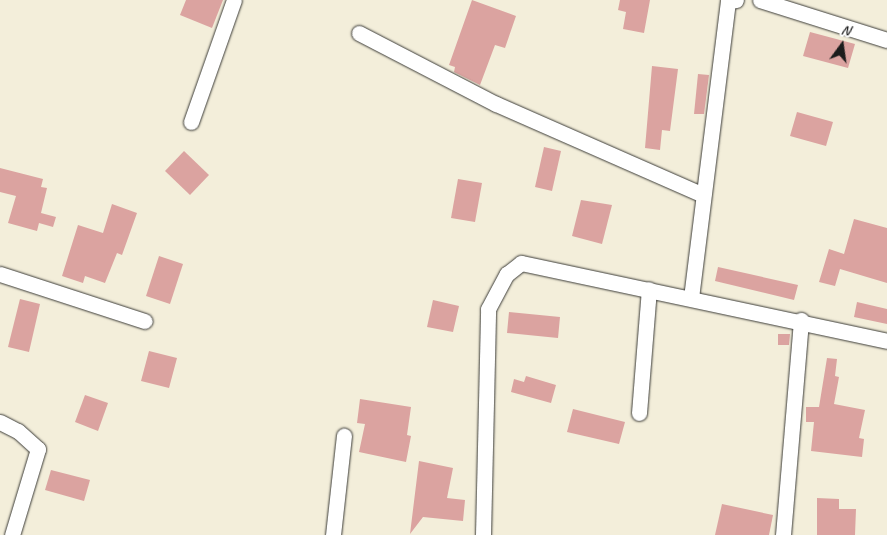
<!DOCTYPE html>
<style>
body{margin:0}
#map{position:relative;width:887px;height:535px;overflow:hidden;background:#f3eeda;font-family:Caveat,sans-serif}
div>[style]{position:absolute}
.building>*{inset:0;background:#dba3a0}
.roads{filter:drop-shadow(0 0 1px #3c3c38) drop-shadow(0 0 1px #3c3c38)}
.minor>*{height:15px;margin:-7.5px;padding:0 7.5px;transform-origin:7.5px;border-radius:7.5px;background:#fff}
span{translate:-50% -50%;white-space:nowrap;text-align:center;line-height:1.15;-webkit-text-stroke:4px #fff;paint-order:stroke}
.north{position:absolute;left:817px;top:20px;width:50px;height:50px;-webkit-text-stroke:4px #fff;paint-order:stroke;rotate:14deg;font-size:14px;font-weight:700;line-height:20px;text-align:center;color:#1c1c1c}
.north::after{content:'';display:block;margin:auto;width:18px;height:22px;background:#1c1c1c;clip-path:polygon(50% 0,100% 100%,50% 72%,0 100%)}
</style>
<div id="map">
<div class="building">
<div style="clip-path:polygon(186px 0,223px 0,212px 28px,180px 15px)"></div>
<div style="clip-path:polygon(472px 0,516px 16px,505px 48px,495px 45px,480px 85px,454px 72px,455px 67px,449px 65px)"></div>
<div style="clip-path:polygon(620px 0,650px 0,644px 33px,623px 29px,626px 12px,618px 10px)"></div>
<div style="clip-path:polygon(810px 32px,855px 44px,848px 68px,803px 56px)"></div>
<div style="clip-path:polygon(652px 66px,678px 69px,670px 131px,662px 130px,660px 150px,645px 148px)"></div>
<div style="clip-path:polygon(698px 74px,709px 75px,704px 114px,694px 114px)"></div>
<div style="clip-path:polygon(797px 112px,833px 122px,826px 146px,790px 136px)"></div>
<div style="clip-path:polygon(544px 147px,561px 151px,552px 191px,535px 187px)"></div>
<div style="clip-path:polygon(184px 151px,209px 175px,190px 195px,165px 171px)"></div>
<div style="clip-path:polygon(0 168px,43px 179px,41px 187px,47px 188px,41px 213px,56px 217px,53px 227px,39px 223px,37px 231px,8px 223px,16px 196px,0 192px)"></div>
<div style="clip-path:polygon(458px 179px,482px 183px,475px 222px,451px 218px)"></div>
<div style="clip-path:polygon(581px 200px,612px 205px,602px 244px,572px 236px)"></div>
<div style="clip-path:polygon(112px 204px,137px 213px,122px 255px,117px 253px,105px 283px,85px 276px,83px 283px,62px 276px,78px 225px,103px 233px)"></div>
<div style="clip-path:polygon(854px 219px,887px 228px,887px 283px,840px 269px,835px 286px,819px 282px,829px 249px,844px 254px)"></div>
<div style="clip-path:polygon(159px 256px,183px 264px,170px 304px,146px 296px)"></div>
<div style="clip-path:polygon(718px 267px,798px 285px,794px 300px,715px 281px)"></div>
<div style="clip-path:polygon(20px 299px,40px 304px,29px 352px,8px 347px)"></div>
<div style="clip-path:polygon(433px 300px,459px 306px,453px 332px,427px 327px)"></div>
<div style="clip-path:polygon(857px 302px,887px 309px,887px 324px,854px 317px)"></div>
<div style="clip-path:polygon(509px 312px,560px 317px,558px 338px,507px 333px)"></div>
<div style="clip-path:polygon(778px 334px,790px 334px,789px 345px,778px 345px)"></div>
<div style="clip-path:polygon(149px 351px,177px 358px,169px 388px,141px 381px)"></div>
<div style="clip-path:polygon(827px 358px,837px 359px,835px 376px,839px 377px,834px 404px,865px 410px,859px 438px,864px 439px,862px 457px,811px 451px,814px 422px,806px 422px,806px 407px,819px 407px)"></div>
<div style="clip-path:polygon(526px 376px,556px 385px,551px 403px,511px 392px,514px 379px,524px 382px)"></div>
<div style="clip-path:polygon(85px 395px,108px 403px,98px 431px,75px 422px)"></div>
<div style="clip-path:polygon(360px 399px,411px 407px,407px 435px,411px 436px,406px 462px,359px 452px,365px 424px,357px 423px)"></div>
<div style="clip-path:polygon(573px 409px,625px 422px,619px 444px,567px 432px)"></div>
<div style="clip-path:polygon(419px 461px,453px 468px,447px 498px,465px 500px,463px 521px,423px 517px,410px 534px)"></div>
<div style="clip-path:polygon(51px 470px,90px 480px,84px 501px,45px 490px)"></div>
<div style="clip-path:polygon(817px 498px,839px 499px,839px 509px,856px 509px,855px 535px,817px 535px)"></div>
<div style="clip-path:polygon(722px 504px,773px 515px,769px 535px,715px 535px)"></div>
</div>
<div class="roads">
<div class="minor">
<div style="left:760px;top:0;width:133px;rotate:17.5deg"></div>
<div style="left:359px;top:33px;width:154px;rotate:27.4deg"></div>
<div style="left:496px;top:104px;width:226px;rotate:23.7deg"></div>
<div style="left:191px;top:122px;width:129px;rotate:-70.6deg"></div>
<div style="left:0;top:274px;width:152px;rotate:18deg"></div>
<div style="left:691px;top:298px;width:299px;rotate:-82.9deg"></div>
<div style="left:728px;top:1px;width:8px;rotate:-7deg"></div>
<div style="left:639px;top:413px;width:124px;rotate:-85.4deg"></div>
<div style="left:0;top:422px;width:20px;rotate:27deg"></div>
<div style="left:18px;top:431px;width:27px;rotate:42deg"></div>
<div style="left:38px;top:449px;width:90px;rotate:106.8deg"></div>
<div style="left:333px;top:535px;width:100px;rotate:-83.7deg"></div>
<div style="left:483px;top:535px;width:226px;rotate:-88.7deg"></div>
<div style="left:488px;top:309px;width:40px;rotate:-62deg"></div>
<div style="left:507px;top:274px;width:18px;rotate:-38deg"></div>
<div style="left:521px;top:263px;width:374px;rotate:12deg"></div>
<div style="left:783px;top:535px;width:216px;rotate:-85.2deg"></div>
</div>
</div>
<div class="north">N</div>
</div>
